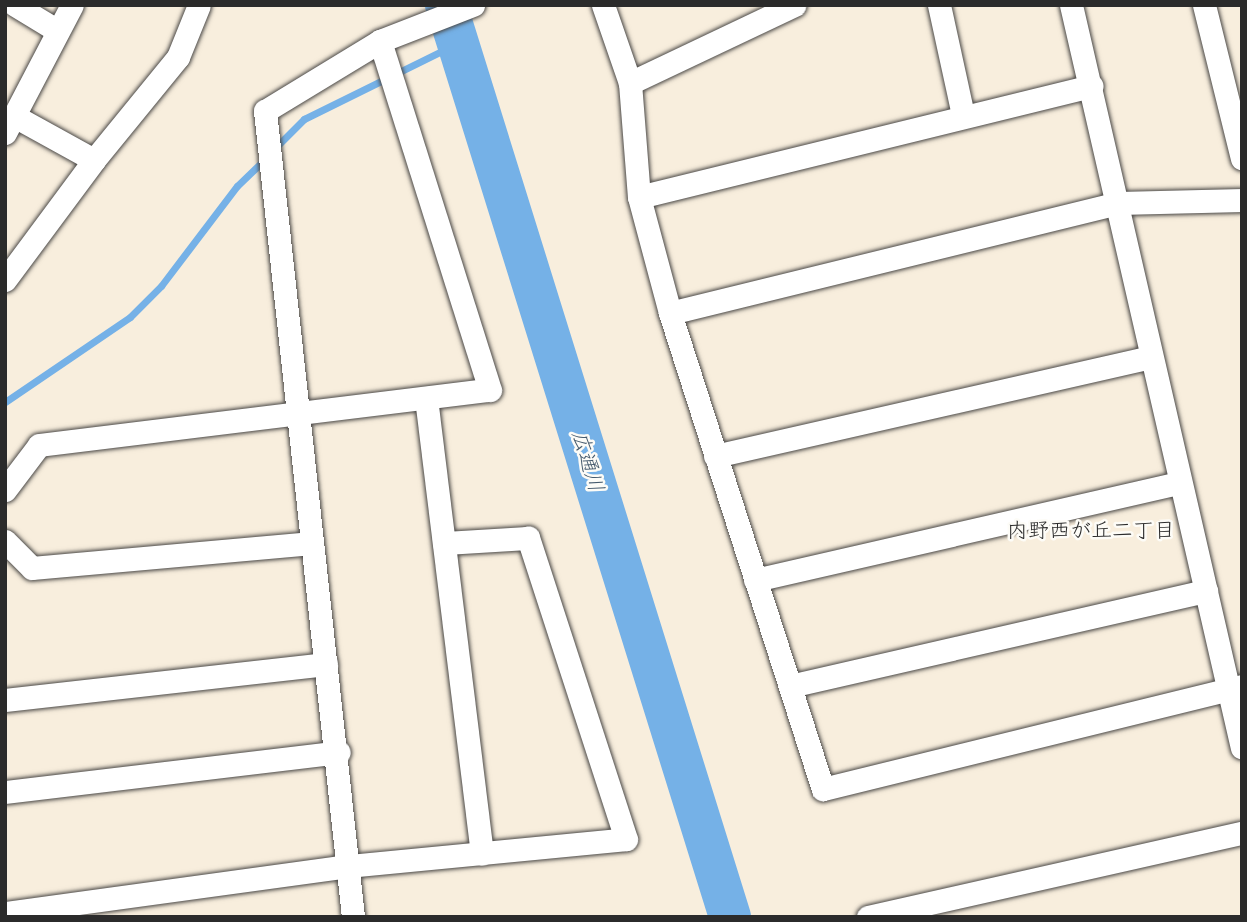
<!DOCTYPE html>
<meta charset="utf-8">
<style>
body{margin:0}
#map{position:relative;width:1247px;height:922px;overflow:hidden;background:#f8eedd;font-family:Sriracha,"Klee One",sans-serif}
div>[style]{position:absolute}
.stream>*{height:7px;margin:-3.5px;padding:0 3.5px;transform-origin:3.5px;border-radius:3.5px;background:#75b1e7}
.river>*{height:42px;margin:-21px;padding:0 21px;transform-origin:21px;border-radius:21px;background:#75b1e7}
.roads{filter:drop-shadow(0 0 2px #4a4846) drop-shadow(0 0 2px #4a4846)}
.minor>*{height:23px;margin:-11.5px;padding:0 11.5px;transform-origin:11.5px;border-radius:11.5px;background:#fff}
span{translate:-50% -50%;white-space:nowrap;text-align:center;line-height:1.15;-webkit-text-stroke:5px #fdfcf7;paint-order:stroke}
.water-label{font-size:21px;color:#455a6d;font-style:italic}
.neighbourhood-label{font-size:21px;color:#2b2b2b}
.frame{position:absolute;inset:0;border:7px solid #2b2b2b;pointer-events:none}
</style>
<div id="map">
<div class="stream">
<div style="left:275px;top:148px;width:41px;rotate:-45deg"></div>
<div style="left:304px;top:119px;width:172px;rotate:-26.3deg"></div>
<div style="left:5px;top:402px;width:151px;rotate:-34.2deg"></div>
<div style="left:130px;top:317px;width:44px;rotate:-45deg"></div>
<div style="left:161px;top:286px;width:126px;rotate:-52.8deg"></div>
<div style="left:237px;top:186px;width:39px;rotate:-44deg"></div>
</div>
<div class="river">
<div style="left:446px;top:5px;width:955px;rotate:72.7deg"></div>
</div>
<div class="roads">
<div class="minor">
<div style="left:15px;top:5px;width:50px;rotate:31.2deg"></div>
<div style="left:603px;top:5px;width:83px;rotate:70.9deg"></div>
<div style="left:630px;top:83px;width:114px;rotate:85.5deg"></div>
<div style="left:639px;top:197px;width:120px;rotate:75deg"></div>
<div style="left:670px;top:313px;width:500px;rotate:72.2deg"></div>
<div style="left:823px;top:789px;width:431px;rotate:-13.8deg"></div>
<div style="left:939px;top:5px;width:113px;rotate:77.7deg"></div>
<div style="left:1071px;top:5px;width:762px;rotate:77.04deg"></div>
<div style="left:1204px;top:5px;width:158px;rotate:76.1deg"></div>
<div style="left:630px;top:83px;width:182px;rotate:-25.4deg"></div>
<div style="left:16px;top:117px;width:89px;rotate:28.9deg"></div>
<div style="left:94px;top:160px;width:133px;rotate:-50.8deg"></div>
<div style="left:178px;top:57px;width:56px;rotate:-68deg"></div>
<div style="left:5px;top:133px;width:144px;rotate:-62.4deg"></div>
<div style="left:639px;top:197px;width:466px;rotate:-13.8deg"></div>
<div style="left:5px;top:280px;width:149px;rotate:-53.4deg"></div>
<div style="left:670px;top:313px;width:462px;rotate:-13.8deg"></div>
<div style="left:1119px;top:203px;width:123px;rotate:-1.4deg"></div>
<div style="left:426px;top:398px;width:459px;rotate:83deg"></div>
<div style="left:715px;top:456px;width:447px;rotate:-12.8deg"></div>
<div style="left:5px;top:490px;width:56px;rotate:-52.9deg"></div>
<div style="left:39px;top:445px;width:454px;rotate:-7deg"></div>
<div style="left:490px;top:390px;width:366px;rotate:-107.5deg"></div>
<div style="left:5px;top:541px;width:38px;rotate:45deg"></div>
<div style="left:32px;top:568px;width:281px;rotate:-5.1deg"></div>
<div style="left:755px;top:580px;width:436px;rotate:-12.9deg"></div>
<div style="left:790px;top:686px;width:427px;rotate:-12.9deg"></div>
<div style="left:5px;top:700px;width:323px;rotate:-6.4deg"></div>
<div style="left:5px;top:792px;width:336px;rotate:-6.8deg"></div>
<div style="left:5px;top:913px;width:346px;rotate:-7.8deg"></div>
<div style="left:348px;top:866px;width:279px;rotate:-5.5deg"></div>
<div style="left:626px;top:839px;width:317px;rotate:-108deg"></div>
<div style="left:528px;top:538px;width:84px;rotate:176.6deg"></div>
<div style="left:353px;top:917px;width:811px;rotate:-96.23deg"></div>
<div style="left:265px;top:111px;width:135px;rotate:-31.3deg"></div>
<div style="left:380px;top:41px;width:100px;rotate:-21.2deg"></div>
<div style="left:868px;top:917px;width:383px;rotate:-12.7deg"></div>
</div>
</div>
<div class="water-label">
<span style="left:588px;top:461px;rotate:73deg">広通川</span>
</div>
<div class="neighbourhood-label">
<span style="left:1091px;top:530px">内野西が丘二丁目</span>
</div>
<div class="frame"></div>
</div>
